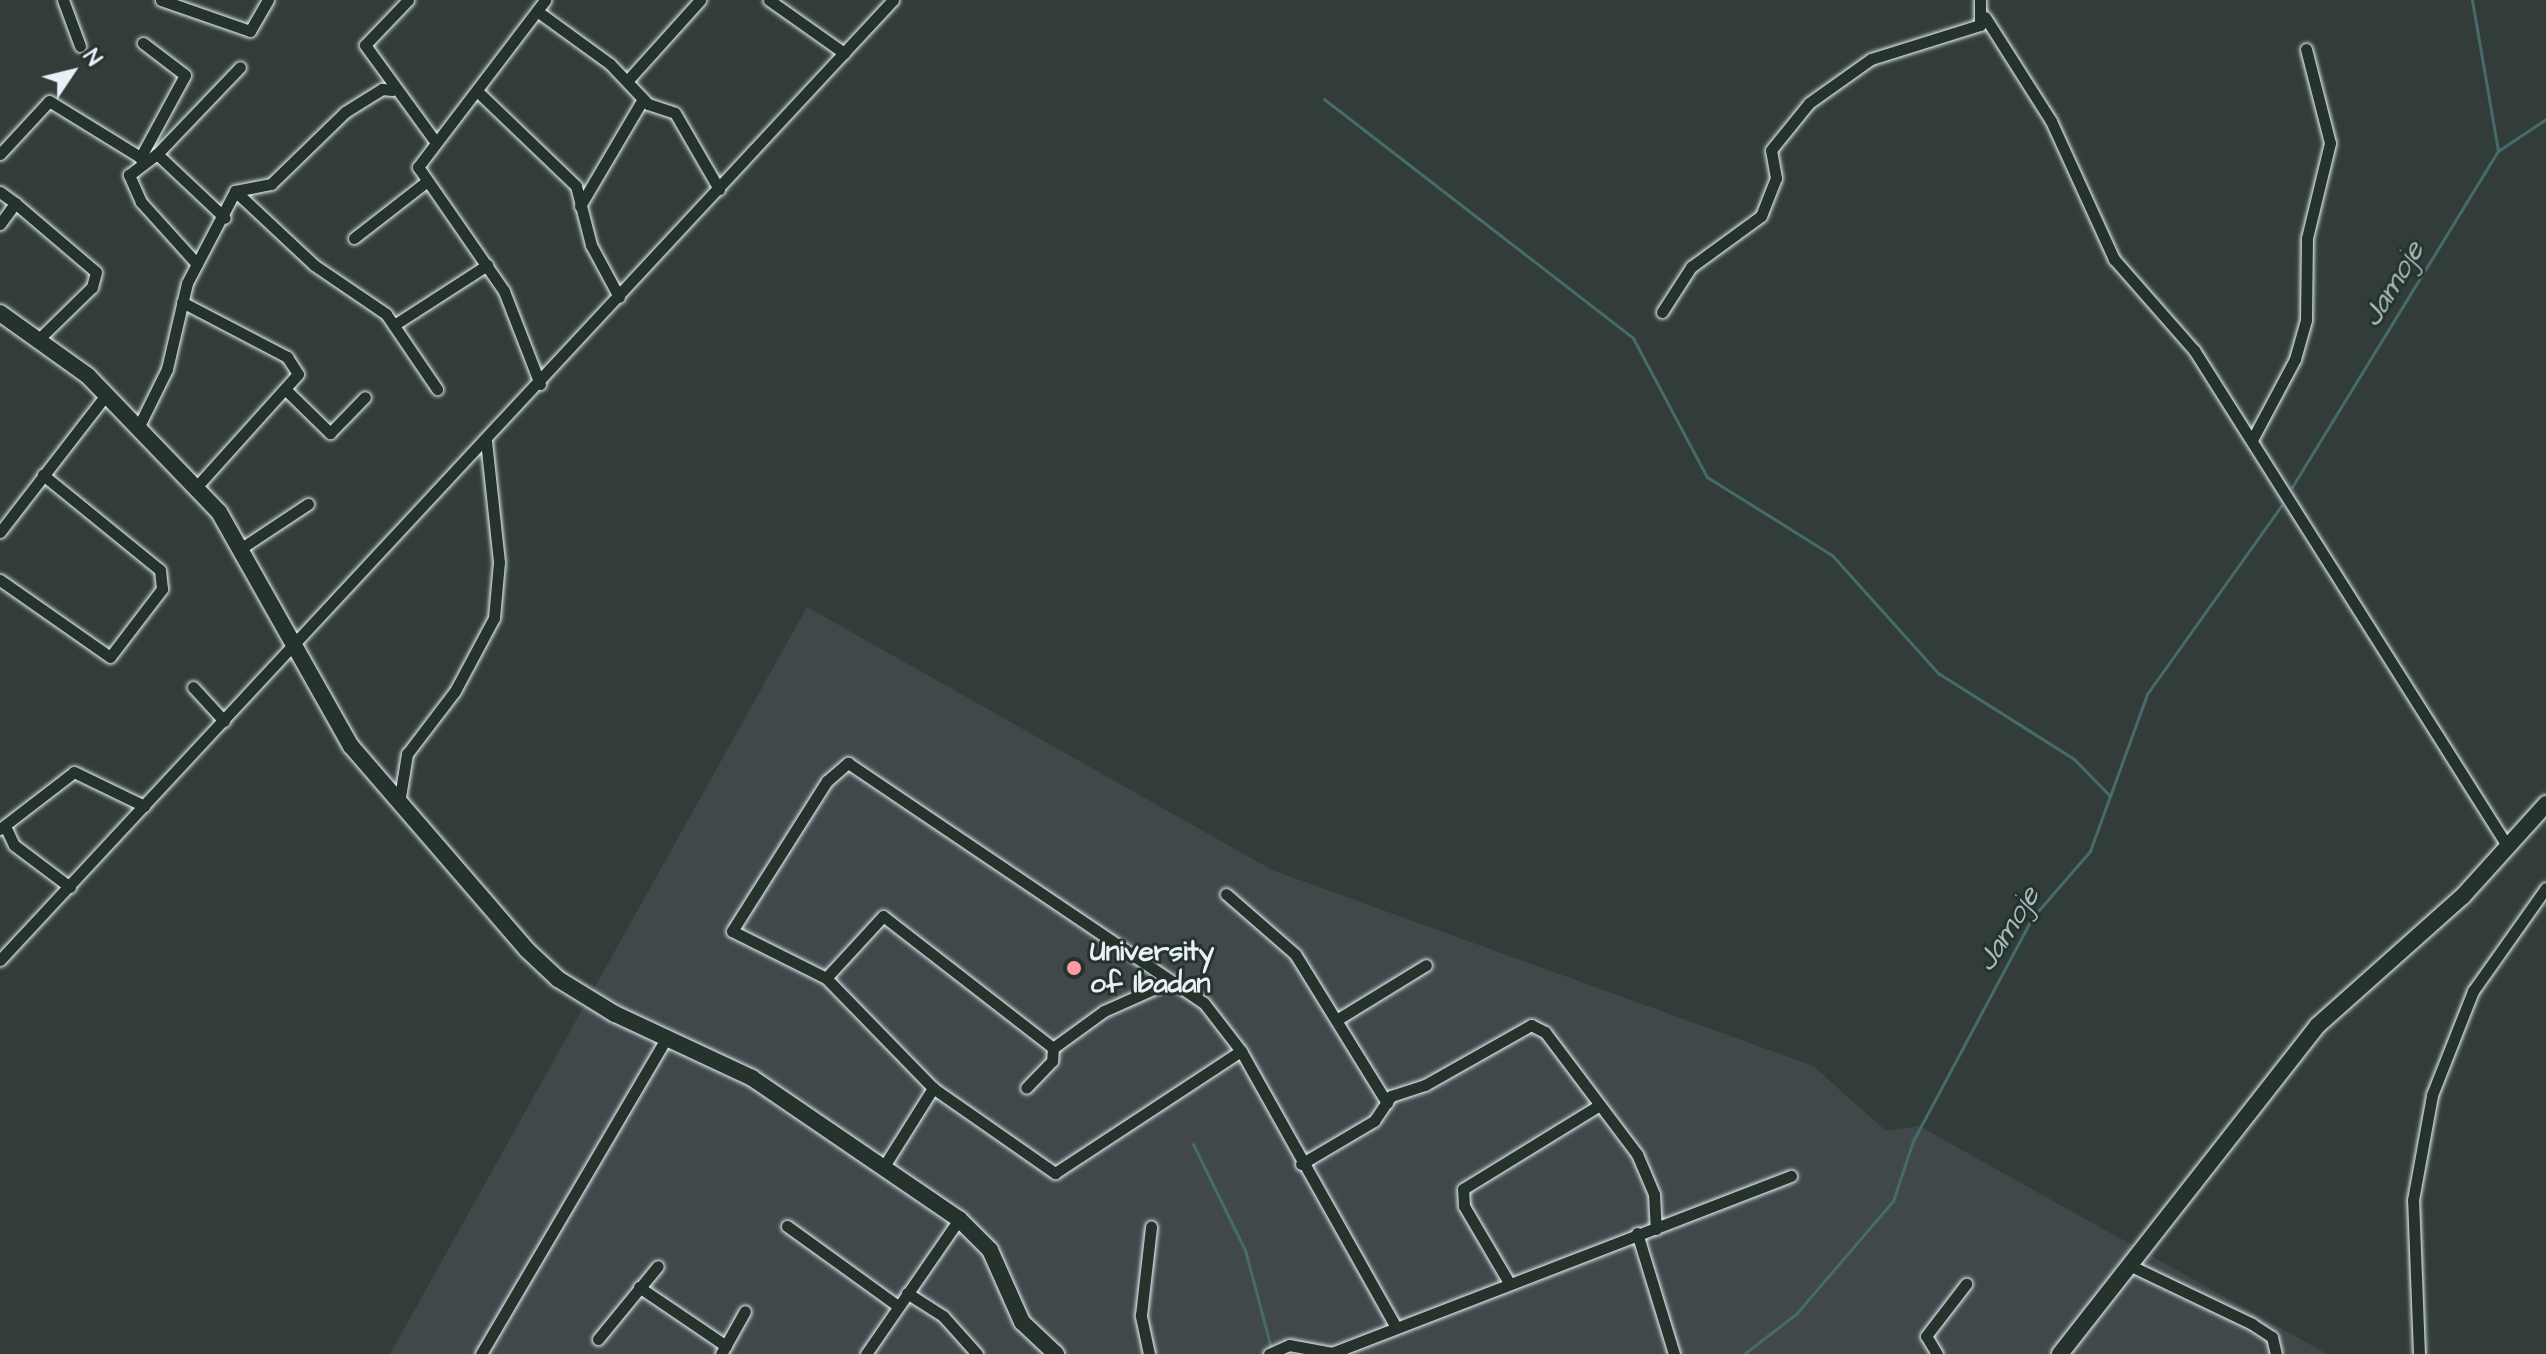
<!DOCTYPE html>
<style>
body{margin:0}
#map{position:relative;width:2546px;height:1354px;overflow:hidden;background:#323d3a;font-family:"Architects Daughter",sans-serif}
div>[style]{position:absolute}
.built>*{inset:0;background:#40484a}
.stream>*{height:3px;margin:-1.5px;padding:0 1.5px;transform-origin:1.5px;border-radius:1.5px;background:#466b6a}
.roads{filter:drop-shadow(0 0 2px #e8f1f8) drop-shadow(0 0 2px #e8f1f8)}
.street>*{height:11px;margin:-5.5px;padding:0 5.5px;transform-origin:5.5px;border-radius:5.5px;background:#26332d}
.secondary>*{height:16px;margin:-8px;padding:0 8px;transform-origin:8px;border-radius:8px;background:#26332d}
.dots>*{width:22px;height:22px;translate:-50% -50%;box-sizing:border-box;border:4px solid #26332d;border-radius:50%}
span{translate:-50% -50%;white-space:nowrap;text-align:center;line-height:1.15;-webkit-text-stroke:6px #26332d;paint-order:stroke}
.poi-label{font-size:28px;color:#e8f1f8;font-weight:700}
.left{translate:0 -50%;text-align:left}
.water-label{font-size:30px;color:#a7bbbf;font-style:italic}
.north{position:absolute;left:32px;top:32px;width:80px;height:80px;-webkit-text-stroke:6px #26332d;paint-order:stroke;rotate:55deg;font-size:22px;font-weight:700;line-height:32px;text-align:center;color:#e8f1f8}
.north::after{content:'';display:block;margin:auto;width:28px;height:36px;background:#e8f1f8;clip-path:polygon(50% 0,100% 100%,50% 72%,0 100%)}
</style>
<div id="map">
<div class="built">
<div style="clip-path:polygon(807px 607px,1272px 870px,1813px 1066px,1886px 1131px,1919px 1126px,2327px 1354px,390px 1354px)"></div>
</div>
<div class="stream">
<div style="left:2472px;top:0;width:153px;rotate:80.2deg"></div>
<div style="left:1324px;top:99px;width:391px;rotate:37.7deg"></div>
<div style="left:1633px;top:338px;width:157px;rotate:62deg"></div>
<div style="left:1707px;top:477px;width:147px;rotate:32deg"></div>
<div style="left:1832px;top:555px;width:159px;rotate:48.1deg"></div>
<div style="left:1938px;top:673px;width:161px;rotate:32.3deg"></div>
<div style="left:2074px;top:759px;width:52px;rotate:45.8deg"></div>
<div style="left:2292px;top:487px;width:394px;rotate:-58.5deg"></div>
<div style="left:2498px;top:151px;width:58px;rotate:-33.7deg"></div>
<div style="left:1193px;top:1144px;width:118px;rotate:63.9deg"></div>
<div style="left:1245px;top:1250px;width:101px;rotate:75.1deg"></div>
<div style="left:1744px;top:1354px;width:66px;rotate:-37.6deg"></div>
<div style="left:1796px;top:1314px;width:149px;rotate:-49.4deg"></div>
<div style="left:1893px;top:1201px;width:63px;rotate:-71.6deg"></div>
<div style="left:1913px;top:1141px;width:253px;rotate:-61.9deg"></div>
<div style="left:2032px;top:918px;width:89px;rotate:-49.1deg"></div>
<div style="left:2090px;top:851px;width:167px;rotate:-70deg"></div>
<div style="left:2147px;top:694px;width:231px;rotate:-54.5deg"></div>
</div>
<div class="roads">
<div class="street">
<div style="left:63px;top:0;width:49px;rotate:69.7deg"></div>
<div style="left:161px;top:0;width:94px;rotate:19.2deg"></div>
<div style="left:250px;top:31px;width:36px;rotate:-60deg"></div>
<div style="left:408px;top:0;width:62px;rotate:133.7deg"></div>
<div style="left:365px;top:45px;width:117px;rotate:54deg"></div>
<div style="left:769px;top:0;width:92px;rotate:35.2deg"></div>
<div style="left:537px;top:11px;width:90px;rotate:36deg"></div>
<div style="left:610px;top:64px;width:55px;rotate:46.5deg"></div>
<div style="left:648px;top:104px;width:28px;rotate:18deg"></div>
<div style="left:675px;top:113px;width:88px;rotate:59.9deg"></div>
<div style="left:1985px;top:17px;width:123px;rotate:57.6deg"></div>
<div style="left:2051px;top:121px;width:152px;rotate:65.5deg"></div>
<div style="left:2114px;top:259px;width:121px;rotate:48.7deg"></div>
<div style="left:2194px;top:350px;width:588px;rotate:57.72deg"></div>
<div style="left:628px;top:80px;width:108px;rotate:-48deg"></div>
<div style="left:477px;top:91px;width:137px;rotate:43.8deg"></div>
<div style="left:576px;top:186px;width:61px;rotate:75.7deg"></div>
<div style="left:591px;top:245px;width:59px;rotate:61.7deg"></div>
<div style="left:0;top:154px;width:72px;rotate:-47.2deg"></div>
<div style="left:49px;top:101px;width:113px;rotate:31.6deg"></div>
<div style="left:157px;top:154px;width:120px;rotate:-46.3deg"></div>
<div style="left:140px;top:158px;width:94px;rotate:-61.5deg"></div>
<div style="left:185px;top:75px;width:53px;rotate:-142.7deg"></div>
<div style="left:235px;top:191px;width:108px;rotate:43.1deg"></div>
<div style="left:314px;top:265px;width:87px;rotate:34.2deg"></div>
<div style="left:386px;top:314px;width:91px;rotate:55.8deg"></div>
<div style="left:0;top:192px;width:19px;rotate:36deg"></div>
<div style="left:580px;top:206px;width:124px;rotate:-59.5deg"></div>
<div style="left:0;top:224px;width:26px;rotate:-54deg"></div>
<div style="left:15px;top:203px;width:106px;rotate:40.4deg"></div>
<div style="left:96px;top:272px;width:16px;rotate:105deg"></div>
<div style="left:92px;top:287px;width:71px;rotate:135.6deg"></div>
<div style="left:354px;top:238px;width:91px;rotate:-37.9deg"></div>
<div style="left:197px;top:264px;width:84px;rotate:-132.1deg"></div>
<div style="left:141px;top:202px;width:30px;rotate:-114deg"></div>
<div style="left:129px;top:175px;width:35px;rotate:-37deg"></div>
<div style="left:157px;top:154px;width:93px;rotate:43.3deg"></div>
<div style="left:182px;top:302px;width:119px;rotate:27.6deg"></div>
<div style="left:287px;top:357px;width:20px;rotate:57deg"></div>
<div style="left:298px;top:374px;width:151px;rotate:132deg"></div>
<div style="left:1662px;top:312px;width:54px;rotate:-57.2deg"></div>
<div style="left:1691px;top:267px;width:87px;rotate:-36.1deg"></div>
<div style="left:1761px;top:216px;width:41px;rotate:-68.5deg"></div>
<div style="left:1776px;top:178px;width:28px;rotate:-100deg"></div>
<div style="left:1771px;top:150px;width:60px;rotate:-51deg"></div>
<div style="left:1809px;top:103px;width:76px;rotate:-35.4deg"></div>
<div style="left:1871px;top:59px;width:114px;rotate:-17.3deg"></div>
<div style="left:1980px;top:25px;width:25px;rotate:-90deg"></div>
<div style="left:394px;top:325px;width:111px;rotate:-32.8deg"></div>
<div style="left:540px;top:384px;width:100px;rotate:-111.2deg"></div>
<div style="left:504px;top:291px;width:151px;rotate:-124.7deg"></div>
<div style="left:418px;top:167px;width:210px;rotate:-52.7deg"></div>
<div style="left:288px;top:392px;width:59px;rotate:44.3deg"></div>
<div style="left:330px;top:433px;width:50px;rotate:-45.8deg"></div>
<div style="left:138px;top:428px;width:66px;rotate:-63.8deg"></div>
<div style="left:167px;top:369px;width:88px;rotate:-76.9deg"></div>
<div style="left:187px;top:283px;width:104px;rotate:-62.4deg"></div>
<div style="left:235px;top:191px;width:37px;rotate:-11deg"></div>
<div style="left:271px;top:184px;width:103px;rotate:-44.2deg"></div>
<div style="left:345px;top:112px;width:44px;rotate:-31.9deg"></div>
<div style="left:382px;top:89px;width:10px;rotate:6deg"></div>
<div style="left:2252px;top:440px;width:92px;rotate:-62deg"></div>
<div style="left:2295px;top:359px;width:41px;rotate:-74.2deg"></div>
<div style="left:2306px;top:320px;width:82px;rotate:-89.3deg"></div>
<div style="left:2307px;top:238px;width:98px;rotate:-76.4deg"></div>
<div style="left:2330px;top:143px;width:97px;rotate:-104.3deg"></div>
<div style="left:0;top:532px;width:173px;rotate:-52.3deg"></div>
<div style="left:243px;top:547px;width:78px;rotate:-33.5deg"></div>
<div style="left:0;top:580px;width:134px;rotate:35deg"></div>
<div style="left:110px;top:657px;width:86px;rotate:-52.6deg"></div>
<div style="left:162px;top:589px;width:19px;rotate:-96deg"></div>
<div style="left:160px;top:570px;width:151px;rotate:-140.9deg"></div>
<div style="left:193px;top:687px;width:46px;rotate:47.6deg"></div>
<div style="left:400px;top:797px;width:44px;rotate:-80.8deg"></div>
<div style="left:407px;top:754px;width:79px;rotate:-52.7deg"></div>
<div style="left:455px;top:691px;width:83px;rotate:-61.9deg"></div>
<div style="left:494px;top:618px;width:56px;rotate:-84.9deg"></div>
<div style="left:499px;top:562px;width:123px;rotate:-96.1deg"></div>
<div style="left:5px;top:826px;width:21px;rotate:65deg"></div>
<div style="left:14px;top:845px;width:70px;rotate:36.9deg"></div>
<div style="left:0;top:829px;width:93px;rotate:-37.6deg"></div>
<div style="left:74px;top:772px;width:78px;rotate:25.9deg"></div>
<div style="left:1226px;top:894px;width:91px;rotate:41deg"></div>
<div style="left:1295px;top:954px;width:175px;rotate:58.3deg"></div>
<div style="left:0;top:960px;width:1311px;rotate:-47.07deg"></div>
<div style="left:826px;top:978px;width:84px;rotate:-47.4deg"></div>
<div style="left:883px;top:916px;width:215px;rotate:37.8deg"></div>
<div style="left:1053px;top:1048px;width:13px;rotate:94deg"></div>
<div style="left:1052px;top:1061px;width:37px;rotate:134deg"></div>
<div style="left:1338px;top:1019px;width:103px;rotate:-31.5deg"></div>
<div style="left:1053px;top:1048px;width:63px;rotate:-36deg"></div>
<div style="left:1104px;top:1011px;width:73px;rotate:-24.1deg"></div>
<div style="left:933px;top:1088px;width:149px;rotate:34.9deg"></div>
<div style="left:1055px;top:1173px;width:222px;rotate:-33.3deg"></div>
<div style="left:886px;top:1163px;width:89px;rotate:-57.9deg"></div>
<div style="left:933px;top:1088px;width:153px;rotate:-134.2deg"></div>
<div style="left:826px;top:978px;width:105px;rotate:-153.4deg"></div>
<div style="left:732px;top:931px;width:178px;rotate:-57.7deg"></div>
<div style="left:827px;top:781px;width:28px;rotate:-41deg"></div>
<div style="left:848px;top:763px;width:429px;rotate:34deg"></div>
<div style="left:1204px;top:1003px;width:61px;rotate:52.4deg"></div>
<div style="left:1241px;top:1051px;width:317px;rotate:60.7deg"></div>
<div style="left:1301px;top:1164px;width:85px;rotate:-30.5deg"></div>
<div style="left:1374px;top:1121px;width:30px;rotate:-56deg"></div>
<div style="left:1391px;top:1096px;width:36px;rotate:-18deg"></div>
<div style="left:1425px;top:1085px;width:122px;rotate:-29.5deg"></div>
<div style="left:1531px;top:1025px;width:16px;rotate:27deg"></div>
<div style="left:1545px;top:1032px;width:153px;rotate:53deg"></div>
<div style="left:1637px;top:1154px;width:43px;rotate:67deg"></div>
<div style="left:1654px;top:1194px;width:35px;rotate:87deg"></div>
<div style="left:787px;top:1226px;width:137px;rotate:35.8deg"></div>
<div style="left:1637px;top:1233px;width:127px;rotate:73deg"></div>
<div style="left:2127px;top:1264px;width:139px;rotate:25.6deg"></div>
<div style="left:2252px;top:1324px;width:24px;rotate:33deg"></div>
<div style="left:2272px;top:1337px;width:17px;rotate:77deg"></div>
<div style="left:1508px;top:1281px;width:87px;rotate:-120.4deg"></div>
<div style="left:1464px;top:1206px;width:17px;rotate:-93deg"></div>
<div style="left:1463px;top:1189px;width:158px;rotate:-31.6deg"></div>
<div style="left:639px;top:1287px;width:105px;rotate:34.1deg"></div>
<div style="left:907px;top:1293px;width:43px;rotate:32.6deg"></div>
<div style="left:943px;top:1316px;width:51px;rotate:48.2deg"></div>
<div style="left:598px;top:1339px;width:94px;rotate:-50.6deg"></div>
<div style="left:481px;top:1354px;width:368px;rotate:-59.6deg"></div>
<div style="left:721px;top:1354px;width:49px;rotate:-60.8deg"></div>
<div style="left:866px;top:1354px;width:164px;rotate:-55.4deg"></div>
<div style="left:1149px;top:1354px;width:40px;rotate:-102deg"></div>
<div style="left:1141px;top:1315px;width:89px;rotate:-83.5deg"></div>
<div style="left:1269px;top:1354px;width:22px;rotate:-24deg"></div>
<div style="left:1289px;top:1345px;width:44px;rotate:10.5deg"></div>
<div style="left:1332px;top:1353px;width:492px;rotate:-21.1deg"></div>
<div style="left:1937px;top:1354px;width:21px;rotate:-121deg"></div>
<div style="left:1926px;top:1336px;width:66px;rotate:-52.4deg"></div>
<div style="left:2419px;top:1354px;width:154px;rotate:-92.2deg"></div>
<div style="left:2413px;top:1200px;width:107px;rotate:-79.7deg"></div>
<div style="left:2432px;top:1095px;width:112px;rotate:-68.5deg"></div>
<div style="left:2473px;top:991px;width:126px;rotate:-54.7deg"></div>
</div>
<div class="secondary">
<div style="left:0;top:313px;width:108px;rotate:35.6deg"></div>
<div style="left:88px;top:376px;width:189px;rotate:46.1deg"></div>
<div style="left:219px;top:512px;width:269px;rotate:60.6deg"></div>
<div style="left:351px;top:746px;width:268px;rotate:49.2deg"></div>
<div style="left:526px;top:949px;width:44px;rotate:43.2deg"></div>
<div style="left:558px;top:979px;width:67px;rotate:31.6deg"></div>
<div style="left:615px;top:1014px;width:151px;rotate:25deg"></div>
<div style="left:752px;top:1078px;width:250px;rotate:34.3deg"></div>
<div style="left:959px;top:1219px;width:44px;rotate:45deg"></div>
<div style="left:990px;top:1250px;width:79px;rotate:66deg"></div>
<div style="left:1022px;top:1322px;width:47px;rotate:43.3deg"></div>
<div style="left:2060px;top:1354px;width:417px;rotate:-51.9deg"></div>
<div style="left:2317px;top:1026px;width:195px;rotate:-41.7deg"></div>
<div style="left:2463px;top:896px;width:124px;rotate:-47.9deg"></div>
</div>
</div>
<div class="dots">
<div style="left:1074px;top:968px;background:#ff9aa2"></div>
</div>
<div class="poi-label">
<span class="left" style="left:1090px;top:968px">University<br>of Ibadan</span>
</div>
<div class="water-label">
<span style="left:2393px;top:284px;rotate:-59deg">Jamoje</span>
<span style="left:2008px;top:929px;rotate:-58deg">Jamoje</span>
</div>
<div class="north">N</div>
</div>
